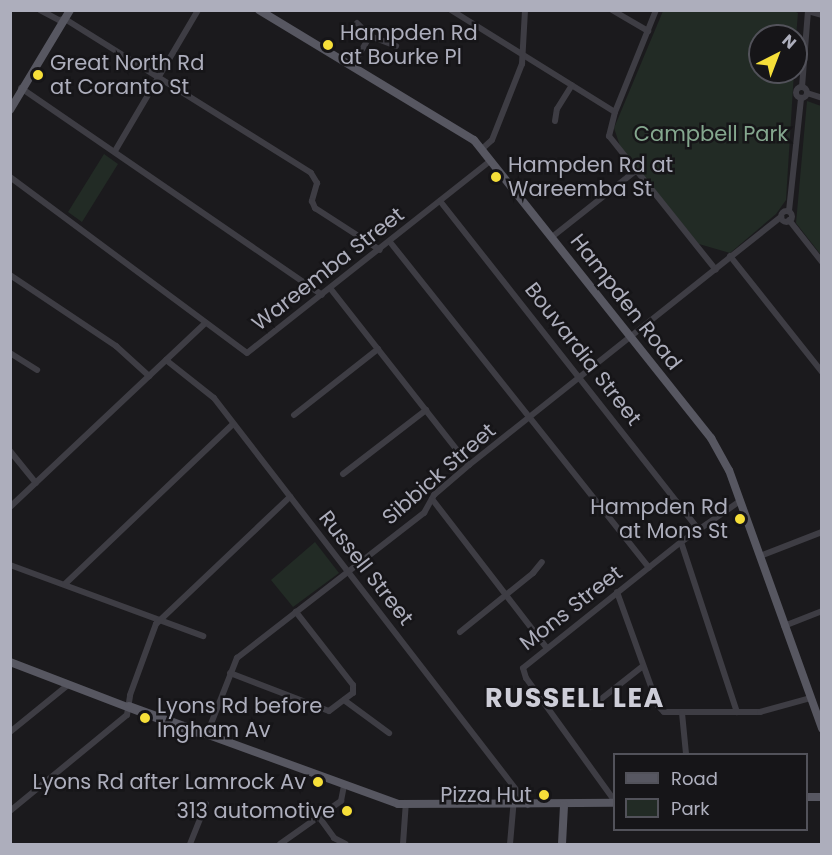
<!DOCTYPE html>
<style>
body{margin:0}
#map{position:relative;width:832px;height:855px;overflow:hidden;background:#1b1a1d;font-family:Poppins,sans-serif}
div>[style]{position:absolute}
.green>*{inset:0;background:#222b25}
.minor>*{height:6px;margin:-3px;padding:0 3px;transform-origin:3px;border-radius:3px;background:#3e3d44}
.minor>.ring{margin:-3px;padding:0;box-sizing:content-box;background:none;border:6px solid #3e3d44;border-radius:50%}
.major>*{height:8px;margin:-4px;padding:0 4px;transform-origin:4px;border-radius:4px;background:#575761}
.dots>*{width:16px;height:16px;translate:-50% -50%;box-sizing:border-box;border:3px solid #161518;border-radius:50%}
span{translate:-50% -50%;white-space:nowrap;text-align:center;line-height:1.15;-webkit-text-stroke:5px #161518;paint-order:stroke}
.poi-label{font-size:21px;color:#adaebc}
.left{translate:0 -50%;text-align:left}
.right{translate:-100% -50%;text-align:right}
.park-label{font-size:21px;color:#84a78e}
.street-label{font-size:21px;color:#adaebc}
.district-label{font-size:27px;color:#ceced8;font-weight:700;letter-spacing:1.5px}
.frame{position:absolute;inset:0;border:12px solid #adaebc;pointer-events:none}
.legend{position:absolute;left:613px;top:753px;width:195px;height:78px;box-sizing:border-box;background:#161518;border:2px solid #52525a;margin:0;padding:8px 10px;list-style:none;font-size:18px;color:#adaebc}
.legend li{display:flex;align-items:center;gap:12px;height:30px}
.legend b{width:30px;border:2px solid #52525a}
.north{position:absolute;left:748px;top:24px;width:60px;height:60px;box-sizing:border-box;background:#161518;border:2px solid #52525a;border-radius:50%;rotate:42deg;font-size:16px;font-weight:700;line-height:24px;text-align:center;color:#adaebc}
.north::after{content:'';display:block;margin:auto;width:21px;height:27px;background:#f6df39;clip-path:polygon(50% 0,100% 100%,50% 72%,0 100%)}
</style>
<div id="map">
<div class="green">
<div style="clip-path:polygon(792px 10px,798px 13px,796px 37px,760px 36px,760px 72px,794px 72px,786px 200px,776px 214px,730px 253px,699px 244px,621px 149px,614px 128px,663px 11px)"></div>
<div style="clip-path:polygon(807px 101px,821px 106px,821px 255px,796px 223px)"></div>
<div style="clip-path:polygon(104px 154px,118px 164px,82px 222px,68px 212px)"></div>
<div style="clip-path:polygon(315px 542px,339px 573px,293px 607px,271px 580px)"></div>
</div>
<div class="minor">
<div style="left:40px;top:10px;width:21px;rotate:28deg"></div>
<div style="left:59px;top:20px;width:6px;rotate:-9deg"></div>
<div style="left:65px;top:19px;width:290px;rotate:32deg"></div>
<div style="left:311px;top:173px;width:12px;rotate:59deg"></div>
<div style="left:317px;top:183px;width:19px;rotate:106deg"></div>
<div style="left:312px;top:201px;width:8px;rotate:67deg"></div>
<div style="left:315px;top:208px;width:77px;rotate:32.9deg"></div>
<div style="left:451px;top:10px;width:193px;rotate:31.9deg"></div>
<div style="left:612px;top:10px;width:42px;rotate:30.3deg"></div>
<div style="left:656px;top:10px;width:110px;rotate:111.9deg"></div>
<div style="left:615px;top:112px;width:25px;rotate:104deg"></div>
<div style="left:609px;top:136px;width:171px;rotate:51.4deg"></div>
<div style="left:808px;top:11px;width:15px;rotate:16deg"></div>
<div style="left:357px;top:23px;width:18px;rotate:45deg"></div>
<div style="left:352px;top:66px;width:35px;rotate:-59deg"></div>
<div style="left:370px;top:36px;width:28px;rotate:21deg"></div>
<div class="ring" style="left:795.5px;top:86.5px;width:5px;height:5px"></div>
<div style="left:802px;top:87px;width:77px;rotate:-85.5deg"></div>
<div style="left:21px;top:88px;width:365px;rotate:34.5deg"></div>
<div style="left:807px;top:93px;width:16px;rotate:18deg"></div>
<div style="left:555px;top:121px;width:12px;rotate:-81deg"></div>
<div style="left:557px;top:109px;width:28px;rotate:-58deg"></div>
<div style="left:482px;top:149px;width:13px;rotate:-42deg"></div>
<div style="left:492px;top:140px;width:82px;rotate:-68.5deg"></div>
<div style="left:522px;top:64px;width:54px;rotate:-86.8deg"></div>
<div style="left:115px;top:151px;width:164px;rotate:-59.5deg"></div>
<div style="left:10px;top:177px;width:295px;rotate:36.6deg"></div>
<div style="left:247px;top:353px;width:311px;rotate:-38.3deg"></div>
<div style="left:440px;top:201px;width:417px;rotate:51.8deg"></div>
<div class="ring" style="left:780.5px;top:210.5px;width:5px;height:5px"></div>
<div style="left:789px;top:211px;width:114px;rotate:-83.9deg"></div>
<div style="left:789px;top:220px;width:53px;rotate:51.8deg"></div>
<div style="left:552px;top:237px;width:105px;rotate:-38.4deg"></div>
<div style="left:390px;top:242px;width:416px;rotate:51.5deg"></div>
<div style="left:730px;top:256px;width:148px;rotate:51.6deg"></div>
<div style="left:10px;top:275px;width:128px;rotate:33.8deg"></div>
<div style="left:116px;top:346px;width:45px;rotate:42.3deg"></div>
<div style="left:330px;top:288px;width:225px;rotate:51.9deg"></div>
<div style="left:10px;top:353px;width:32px;rotate:32deg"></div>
<div style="left:166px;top:360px;width:61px;rotate:38.4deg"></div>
<div style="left:214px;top:398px;width:514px;rotate:52.35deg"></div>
<div style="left:294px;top:415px;width:107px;rotate:-38.2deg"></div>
<div style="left:10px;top:451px;width:41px;rotate:50.9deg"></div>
<div style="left:343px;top:474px;width:105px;rotate:-37.6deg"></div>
<div style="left:432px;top:499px;width:187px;rotate:52.4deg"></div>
<div style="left:10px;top:507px;width:268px;rotate:-43.3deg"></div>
<div style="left:681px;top:542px;width:179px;rotate:71.8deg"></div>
<div style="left:760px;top:556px;width:66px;rotate:-21.2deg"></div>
<div style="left:10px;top:565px;width:206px;rotate:20.2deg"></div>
<div style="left:65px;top:584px;width:232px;rotate:-43.6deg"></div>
<div style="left:617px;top:592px;width:121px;rotate:70.2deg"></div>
<div style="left:658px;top:706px;width:8px;rotate:45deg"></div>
<div style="left:664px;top:712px;width:96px"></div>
<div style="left:760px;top:712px;width:52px;rotate:-15.6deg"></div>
<div style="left:784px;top:626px;width:41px;rotate:-21.5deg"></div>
<div style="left:460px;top:632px;width:94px;rotate:-38.9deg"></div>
<div style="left:533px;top:573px;width:14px;rotate:-51deg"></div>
<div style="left:230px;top:673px;width:106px;rotate:21deg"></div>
<div style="left:329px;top:711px;width:30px;rotate:-37deg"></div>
<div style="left:353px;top:693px;width:8px;rotate:-90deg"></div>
<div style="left:353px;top:685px;width:93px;rotate:-128deg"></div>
<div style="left:344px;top:700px;width:56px;rotate:36.3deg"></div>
<div style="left:591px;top:707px;width:66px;rotate:-38.3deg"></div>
<div style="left:682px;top:713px;width:41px;rotate:84.4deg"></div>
<div style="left:10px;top:732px;width:76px;rotate:-39.1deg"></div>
<div style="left:207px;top:734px;width:82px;rotate:-68.5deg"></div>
<div style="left:237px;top:658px;width:237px;rotate:-37.8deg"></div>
<div style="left:424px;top:513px;width:21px;rotate:-61deg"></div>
<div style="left:434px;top:495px;width:46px;rotate:-40.6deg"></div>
<div style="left:469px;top:465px;width:399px;rotate:-38.5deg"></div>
<div style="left:614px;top:800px;width:150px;rotate:-125.8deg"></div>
<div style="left:526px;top:678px;width:10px;rotate:-107deg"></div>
<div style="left:523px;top:668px;width:202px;rotate:-38.6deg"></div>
<div style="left:681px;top:542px;width:72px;rotate:-34.8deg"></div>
<div style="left:10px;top:811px;width:151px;rotate:-39.4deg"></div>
<div style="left:127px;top:715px;width:20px;rotate:-81deg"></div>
<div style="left:130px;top:695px;width:76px;rotate:-69.9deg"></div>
<div style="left:156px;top:624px;width:185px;rotate:-43.5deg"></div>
<div style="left:319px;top:817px;width:26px;rotate:54deg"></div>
<div style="left:334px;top:838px;width:13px;rotate:27deg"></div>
<div style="left:190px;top:844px;width:43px;rotate:-68.2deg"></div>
<div style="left:280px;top:844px;width:75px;rotate:-35.2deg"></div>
<div style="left:341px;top:801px;width:16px;rotate:-79deg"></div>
<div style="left:403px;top:844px;width:39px;rotate:-86deg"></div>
<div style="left:510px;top:844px;width:38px;rotate:-85deg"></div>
</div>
<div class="major">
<div style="left:259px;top:10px;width:251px;rotate:31.2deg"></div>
<div style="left:474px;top:140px;width:381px;rotate:51.5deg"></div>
<div style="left:711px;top:438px;width:37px;rotate:61deg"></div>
<div style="left:729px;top:470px;width:275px;rotate:70.2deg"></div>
<div style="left:10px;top:110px;width:117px;rotate:-59deg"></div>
<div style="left:10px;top:662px;width:195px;rotate:21deg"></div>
<div style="left:192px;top:732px;width:15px;rotate:8deg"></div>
<div style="left:129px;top:706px;width:286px;rotate:20deg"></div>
<div style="left:398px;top:804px;width:216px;rotate:-0.3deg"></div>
<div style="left:806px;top:797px;width:16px"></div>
<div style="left:562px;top:844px;width:39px;rotate:-87deg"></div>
</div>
<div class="dots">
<div style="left:328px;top:45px;background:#f6df39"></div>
<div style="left:38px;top:75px;background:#f6df39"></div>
<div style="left:496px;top:177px;background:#f6df39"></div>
<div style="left:740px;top:519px;background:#f6df39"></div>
<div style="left:145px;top:718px;background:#f6df39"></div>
<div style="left:318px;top:782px;background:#f6df39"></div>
<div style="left:544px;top:795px;background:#f6df39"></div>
<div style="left:347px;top:811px;background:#f6df39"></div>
</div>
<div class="poi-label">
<span class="left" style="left:340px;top:45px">Hampden Rd<br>at Bourke Pl</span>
<span class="left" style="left:50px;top:75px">Great North Rd<br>at Coranto St</span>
<span class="left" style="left:508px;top:177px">Hampden Rd at<br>Wareemba St</span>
<span class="right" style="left:728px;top:519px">Hampden Rd<br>at Mons St</span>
<span class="left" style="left:157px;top:718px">Lyons Rd before<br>Ingham Av</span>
<span class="right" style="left:306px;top:782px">Lyons Rd after Lamrock Av</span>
<span class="right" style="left:532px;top:795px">Pizza Hut</span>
<span class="right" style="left:335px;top:811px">313 automotive</span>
</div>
<div class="park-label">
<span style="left:711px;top:134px">Campbell Park</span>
</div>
<div class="street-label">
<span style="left:328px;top:269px;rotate:-38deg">Wareemba Street</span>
<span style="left:626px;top:302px;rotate:52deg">Hampden Road</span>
<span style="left:583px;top:354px;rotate:52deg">Bouvardia Street</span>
<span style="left:439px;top:474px;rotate:-41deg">Sibbick Street</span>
<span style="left:366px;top:568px;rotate:52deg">Russell Street</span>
<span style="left:571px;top:608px;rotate:-38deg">Mons Street</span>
</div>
<div class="district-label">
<span style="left:575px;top:698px">RUSSELL LEA</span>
</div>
<div class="frame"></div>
<ul class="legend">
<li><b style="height:8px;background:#575761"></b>Road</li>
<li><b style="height:16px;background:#222b25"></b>Park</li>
</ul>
<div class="north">N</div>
</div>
